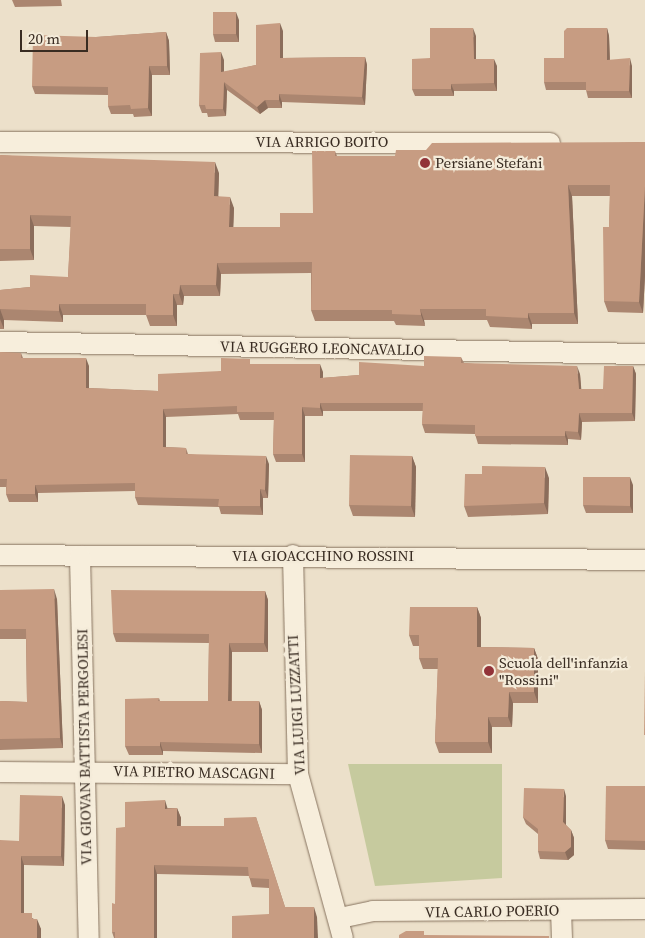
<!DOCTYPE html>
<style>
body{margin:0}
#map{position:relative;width:645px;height:938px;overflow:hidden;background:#ece0ca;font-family:"Source Serif 4",serif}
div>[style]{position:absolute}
.green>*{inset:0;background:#c6ca9e}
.roads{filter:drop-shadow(0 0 1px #87735f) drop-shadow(0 0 1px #87735f)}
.minor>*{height:20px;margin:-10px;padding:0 10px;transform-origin:10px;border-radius:10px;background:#f7eedc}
.wall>*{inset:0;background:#ab8670}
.shaded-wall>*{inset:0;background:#8b6d5b}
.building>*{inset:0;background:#c79c82}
.dots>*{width:14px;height:14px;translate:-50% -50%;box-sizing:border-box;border:2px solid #f4ebd9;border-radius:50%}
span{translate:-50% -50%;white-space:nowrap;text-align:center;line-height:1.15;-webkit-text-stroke:4.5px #f4ebd9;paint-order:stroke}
.street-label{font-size:15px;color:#392c22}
.poi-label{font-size:15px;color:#392c22}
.left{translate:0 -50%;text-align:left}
.scale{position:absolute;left:20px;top:30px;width:68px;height:22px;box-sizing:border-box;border:2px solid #392c22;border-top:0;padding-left:6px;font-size:15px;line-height:18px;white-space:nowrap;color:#392c22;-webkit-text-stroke:4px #f4ebd9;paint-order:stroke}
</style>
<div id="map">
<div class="green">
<div style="clip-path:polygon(348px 764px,502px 764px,502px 878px,375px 886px)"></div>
</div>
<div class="roads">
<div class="minor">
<div style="left:0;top:142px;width:550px;rotate:0.1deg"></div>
<div style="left:0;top:342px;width:645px;rotate:1.07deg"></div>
<div style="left:0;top:555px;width:645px;rotate:0.44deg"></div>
<div style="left:293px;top:555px;width:219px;rotate:88.7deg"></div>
<div style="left:298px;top:774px;width:170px;rotate:74.7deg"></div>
<div style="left:80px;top:556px;width:382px;rotate:88.7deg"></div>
<div style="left:0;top:772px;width:298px;rotate:0.4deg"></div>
<div style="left:561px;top:910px;width:28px;rotate:88deg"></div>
<div style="left:340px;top:918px;width:34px;rotate:-12deg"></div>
<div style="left:373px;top:911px;width:272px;rotate:-0.4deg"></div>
</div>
</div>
<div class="wall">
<div style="clip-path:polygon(12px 0,61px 0,62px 6px,15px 7px)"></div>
<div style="clip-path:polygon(239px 20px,239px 42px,215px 42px,213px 34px)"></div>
<div style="clip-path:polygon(607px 28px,609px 36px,610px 60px,632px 66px,632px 98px,588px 98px,586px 90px,546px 90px,544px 82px)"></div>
<div style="clip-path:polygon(283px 31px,283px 58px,365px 57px,367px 65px,365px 105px,282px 102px,282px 108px,268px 108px,260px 114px,227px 90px,226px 116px,208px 117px,207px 113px,202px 113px,199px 105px,224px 60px,224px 72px,256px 65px)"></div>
<div style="clip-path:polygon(166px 32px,169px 41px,170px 75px,152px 75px,152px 116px,134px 117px,133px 114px,111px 114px,108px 106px,108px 95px,35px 94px,32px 86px,96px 37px)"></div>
<div style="clip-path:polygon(476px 36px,476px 59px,497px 66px,497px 91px,454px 91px,454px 96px,415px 96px,412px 89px,430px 58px)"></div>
<div style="clip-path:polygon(645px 142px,645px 276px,643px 313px,608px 312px,604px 301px,609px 227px,610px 196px,572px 196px,578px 324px,532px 324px,532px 329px,490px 327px,487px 320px,424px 320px,425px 326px,396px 325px,394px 321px,315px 321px,311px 310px,311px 273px,221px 274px,220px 296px,184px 296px,183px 305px,177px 305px,177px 326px,150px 326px,146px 315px,63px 315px,63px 322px,4px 320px,4px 329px,0 329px,0 290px,30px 287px,68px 277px,71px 227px,34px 226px,34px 260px,0 261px,0 155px,219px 173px,218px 196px,234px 208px,233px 227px,280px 227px,313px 213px,335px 151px,337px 156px,395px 156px,426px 150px)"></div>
<div style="clip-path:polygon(0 352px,21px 353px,23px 358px,89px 366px,89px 388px,158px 391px,221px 371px,252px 364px,323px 372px,323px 378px,359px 375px,424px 366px,461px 357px,464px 363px,580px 374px,581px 389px,603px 389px,633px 366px,636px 374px,635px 421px,582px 422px,581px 440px,568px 439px,568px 445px,478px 444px,475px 434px,425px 433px,422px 424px,423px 411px,323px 411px,323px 416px,305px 416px,305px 462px,276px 462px,273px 454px,274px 420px,240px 420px,238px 414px,166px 417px,166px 447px,186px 448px,188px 454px,269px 464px,268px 498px,263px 498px,263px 515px,221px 514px,219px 507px,138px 505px,135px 497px,135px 491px,38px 493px,38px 502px,9px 502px,6px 494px,6px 487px,0 487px)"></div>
<div style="clip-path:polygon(412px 456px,416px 467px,415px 517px,353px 516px,349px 505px)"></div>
<div style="clip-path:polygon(482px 474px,549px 478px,548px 514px,468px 517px,464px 506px)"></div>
<div style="clip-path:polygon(633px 485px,633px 513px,586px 513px,583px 505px)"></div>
<div style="clip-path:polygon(0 590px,57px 599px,63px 748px,0 750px,0 701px,27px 702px,26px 639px,0 639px)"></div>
<div style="clip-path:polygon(265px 591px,268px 600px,268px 652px,232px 652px,232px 701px,259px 701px,262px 710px,262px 753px,163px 751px,163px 755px,129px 755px,125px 746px,159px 698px,160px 701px,208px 701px,209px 643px,116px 642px,113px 633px)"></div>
<div style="clip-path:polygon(477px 607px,481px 618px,481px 647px,534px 648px,538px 659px,538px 703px,513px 703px,512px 727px,492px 727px,492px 753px,439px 753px,435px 742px,438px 669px,423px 669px,419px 658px,419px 646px,413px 646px,409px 635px)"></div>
<div style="clip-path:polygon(645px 786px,645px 850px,608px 849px,605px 840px)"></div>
<div style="clip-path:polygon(566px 796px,566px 825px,571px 830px,574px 838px,574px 855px,568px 860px,540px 859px,538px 851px,538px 834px,526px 824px,523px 817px)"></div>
<div style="clip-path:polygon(65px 805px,64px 866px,24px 865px,24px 913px,34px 919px,41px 929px,41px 938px,0 938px,19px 841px)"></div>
<div style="clip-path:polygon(168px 808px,177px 808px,181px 818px,181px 826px,224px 826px,256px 817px,285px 907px,317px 917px,269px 914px,269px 888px,252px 887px,249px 876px,157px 874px,157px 938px,114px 938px,112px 932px,125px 827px)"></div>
</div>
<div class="shaded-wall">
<div style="clip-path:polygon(236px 12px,239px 20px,239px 42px,236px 34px)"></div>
<div style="clip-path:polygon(280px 23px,283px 31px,283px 66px,280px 58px)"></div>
<div style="clip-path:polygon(473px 28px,476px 36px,476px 66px,474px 59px)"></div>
<div style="clip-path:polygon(607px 28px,609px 36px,610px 67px,607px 60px)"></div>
<div style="clip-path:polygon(166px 32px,169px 41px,170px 75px,167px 66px)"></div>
<div style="clip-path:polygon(221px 52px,224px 60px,224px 80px,221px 72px)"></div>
<div style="clip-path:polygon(365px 57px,367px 65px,365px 105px,362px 97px)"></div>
<div style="clip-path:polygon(630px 58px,632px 66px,632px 98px,629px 91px)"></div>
<div style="clip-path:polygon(494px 59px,497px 66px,497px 91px,494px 83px)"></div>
<div style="clip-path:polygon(149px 66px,152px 75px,152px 116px,148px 108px)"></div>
<div style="clip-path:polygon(224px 82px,227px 90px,226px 116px,223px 109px)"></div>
<div style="clip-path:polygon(451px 84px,454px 91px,454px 96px,451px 89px)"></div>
<div style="clip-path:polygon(279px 94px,282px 102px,282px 108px,279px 100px)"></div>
<div style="clip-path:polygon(265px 100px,268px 108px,260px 114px,257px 107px)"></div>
<div style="clip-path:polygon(215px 162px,219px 173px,218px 207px,214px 196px)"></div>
<div style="clip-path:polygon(568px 185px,572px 196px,578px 324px,574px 313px)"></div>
<div style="clip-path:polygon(645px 186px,645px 276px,643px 313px,639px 302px)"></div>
<div style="clip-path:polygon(230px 197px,234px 208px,233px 238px,229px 227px)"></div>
<div style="clip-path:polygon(30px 215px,34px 226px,34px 260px,30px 249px)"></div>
<div style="clip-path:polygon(217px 263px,221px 274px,220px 296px,216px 285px)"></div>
<div style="clip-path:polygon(180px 285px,184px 296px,183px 305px,179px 294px)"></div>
<div style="clip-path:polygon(173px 294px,177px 305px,177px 326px,173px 315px)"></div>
<div style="clip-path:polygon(59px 304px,63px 315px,63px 322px,59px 311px)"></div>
<div style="clip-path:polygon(0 309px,4px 320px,4px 329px,0 319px)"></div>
<div style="clip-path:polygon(420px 309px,424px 320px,425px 326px,421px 315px)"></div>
<div style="clip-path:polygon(528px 313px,532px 324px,532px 329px,528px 318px)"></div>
<div style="clip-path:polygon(86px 358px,89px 366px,89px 397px,86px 388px)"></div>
<div style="clip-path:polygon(320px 364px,323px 372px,323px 386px,320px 378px)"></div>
<div style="clip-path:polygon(577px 366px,580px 374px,582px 397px,579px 389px)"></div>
<div style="clip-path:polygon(633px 366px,636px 374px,635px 421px,632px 413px)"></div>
<div style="clip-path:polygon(320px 403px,323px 411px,323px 416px,320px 408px)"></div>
<div style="clip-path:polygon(302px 407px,305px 416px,305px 462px,302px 454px)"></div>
<div style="clip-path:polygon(163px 409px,166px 417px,166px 456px,163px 447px)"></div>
<div style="clip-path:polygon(579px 413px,582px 422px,581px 440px,578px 432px)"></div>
<div style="clip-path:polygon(565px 431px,568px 439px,568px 445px,565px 436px)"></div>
<div style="clip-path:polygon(266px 456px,269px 464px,268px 498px,265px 490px)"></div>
<div style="clip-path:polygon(412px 456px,416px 467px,415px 517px,411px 506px)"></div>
<div style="clip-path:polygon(545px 467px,549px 478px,548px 514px,544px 503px)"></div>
<div style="clip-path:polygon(630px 477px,633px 485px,633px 513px,630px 506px)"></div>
<div style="clip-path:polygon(35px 485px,38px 493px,38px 502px,35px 494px)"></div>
<div style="clip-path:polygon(260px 489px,263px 498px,263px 515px,260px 506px)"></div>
<div style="clip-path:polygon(54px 589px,57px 599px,63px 748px,60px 738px)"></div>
<div style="clip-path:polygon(265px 591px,268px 600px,268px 652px,264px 643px)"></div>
<div style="clip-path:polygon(477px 607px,481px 618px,481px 658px,477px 647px)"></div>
<div style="clip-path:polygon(229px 643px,232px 652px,231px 710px,228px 701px)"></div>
<div style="clip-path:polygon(534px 648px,538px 659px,538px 703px,534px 692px)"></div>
<div style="clip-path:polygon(509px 692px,513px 703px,512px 727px,508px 717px)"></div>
<div style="clip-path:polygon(259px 701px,262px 710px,262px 753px,259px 744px)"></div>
<div style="clip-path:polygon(488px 717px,492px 727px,492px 753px,488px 742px)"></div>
<div style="clip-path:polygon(160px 742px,163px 751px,163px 755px,160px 746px)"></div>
<div style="clip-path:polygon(564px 789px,566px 796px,566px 829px,563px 822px)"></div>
<div style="clip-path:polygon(62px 796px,65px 805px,64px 866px,61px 856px)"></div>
<div style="clip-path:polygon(165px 800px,168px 810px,165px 809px)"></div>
<div style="clip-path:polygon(177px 808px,181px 818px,180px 835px,177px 826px)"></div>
<div style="clip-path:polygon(571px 830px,574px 838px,574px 855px,568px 860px,565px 852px)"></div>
<div style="clip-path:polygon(21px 856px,24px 865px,24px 922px,21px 913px)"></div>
<div style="clip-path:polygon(154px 865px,157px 874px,157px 938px,154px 938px)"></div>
<div style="clip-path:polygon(314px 907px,317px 917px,318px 938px,314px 938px)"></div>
<div style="clip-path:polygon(37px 919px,41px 929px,41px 938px,37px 938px)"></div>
</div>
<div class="building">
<div style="clip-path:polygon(213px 12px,236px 12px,236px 34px,213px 34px)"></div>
<div style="clip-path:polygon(280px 23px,280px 58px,365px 57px,362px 97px,279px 94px,279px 100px,265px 100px,257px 107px,224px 82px,223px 109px,206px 109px,205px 105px,199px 105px,200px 53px,221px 52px,221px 72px,256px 65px,256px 25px)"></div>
<div style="clip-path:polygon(430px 28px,473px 28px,474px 59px,494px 59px,494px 83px,451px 84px,451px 89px,412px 89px,412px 59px,430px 58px)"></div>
<div style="clip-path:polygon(567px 28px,607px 28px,607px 60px,630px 58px,629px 91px,586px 91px,586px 82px,544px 82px,544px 58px,564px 58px,564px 31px)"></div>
<div style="clip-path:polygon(166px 32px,167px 66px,149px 66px,148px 108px,131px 109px,130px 105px,108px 106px,108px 87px,32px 86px,33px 35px,96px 37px)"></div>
<div style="clip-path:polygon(645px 142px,645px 186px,639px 302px,604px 301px,603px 227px,609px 227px,610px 185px,568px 185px,574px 313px,528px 313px,528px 318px,486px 316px,486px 309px,420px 309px,421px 315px,392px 314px,392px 310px,311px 310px,312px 262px,217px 263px,216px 285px,180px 285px,179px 294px,173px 294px,173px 315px,146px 315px,146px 304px,59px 304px,59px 311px,0 309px,0 290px,30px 287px,30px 275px,68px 277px,71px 216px,30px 215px,30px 249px,0 249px,0 155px,215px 162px,214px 196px,230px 197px,229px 227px,280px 227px,280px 213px,313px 213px,312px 151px,335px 151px,335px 156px,395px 156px,396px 150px,426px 150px,432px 143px)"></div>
<div style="clip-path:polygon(0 352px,21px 353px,21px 358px,86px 358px,86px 388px,158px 391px,158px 374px,221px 371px,221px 358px,250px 359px,250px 364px,320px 364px,320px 378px,359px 375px,359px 362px,424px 366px,424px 356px,461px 357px,461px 363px,577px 366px,579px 389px,603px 389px,604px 366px,633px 366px,632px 413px,579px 413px,578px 432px,565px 431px,565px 436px,475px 436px,475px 425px,422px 424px,423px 403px,320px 403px,320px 408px,302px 407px,302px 454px,273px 454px,274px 412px,237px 412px,237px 406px,163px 409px,163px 447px,186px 448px,186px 454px,266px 456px,265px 490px,260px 489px,260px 506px,218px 506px,219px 499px,135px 497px,135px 483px,35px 485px,35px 494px,6px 494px,7px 479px,0 479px)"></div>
<div style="clip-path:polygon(350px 455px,412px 456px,411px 506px,349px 505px)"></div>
<div style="clip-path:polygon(482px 466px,545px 467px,544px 503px,464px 506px,465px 474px,482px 474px)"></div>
<div style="clip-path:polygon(583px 477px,630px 477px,630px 506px,583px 505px)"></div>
<div style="clip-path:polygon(54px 589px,60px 738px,0 739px,0 701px,27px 702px,26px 629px,0 629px,0 590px)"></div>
<div style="clip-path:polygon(111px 590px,265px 591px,264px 643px,229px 643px,228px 701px,259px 701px,259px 744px,160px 742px,160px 746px,125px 746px,125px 699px,159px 698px,158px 701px,208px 701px,209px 634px,113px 633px)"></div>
<div style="clip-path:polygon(410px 607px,477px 607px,477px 647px,534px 648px,534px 692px,509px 692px,508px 717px,488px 717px,488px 742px,435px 742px,438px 658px,419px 658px,419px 635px,409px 635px)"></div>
<div style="clip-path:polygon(645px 670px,645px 735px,644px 735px)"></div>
<div style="clip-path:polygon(606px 786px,645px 786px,645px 841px,605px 840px)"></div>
<div style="clip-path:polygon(524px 788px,564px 789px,563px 822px,571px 830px,571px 847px,565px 852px,538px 851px,538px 829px,523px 817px)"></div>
<div style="clip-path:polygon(20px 795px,62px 796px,61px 856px,21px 856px,21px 913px,32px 913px,32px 919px,37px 919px,37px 938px,0 938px,0 840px,19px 841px)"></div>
<div style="clip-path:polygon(165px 800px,165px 809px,177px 808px,177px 826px,224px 826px,224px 818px,256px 817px,285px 907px,314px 907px,314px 938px,232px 938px,232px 916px,269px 914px,269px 879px,249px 878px,248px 867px,154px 865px,154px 938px,115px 938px,115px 932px,112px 932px,112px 903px,115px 904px,116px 828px,125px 827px,125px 802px)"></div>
<div style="clip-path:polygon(406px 931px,424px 931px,424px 935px,549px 936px,549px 938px,399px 938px,399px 935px)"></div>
</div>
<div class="dots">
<div style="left:425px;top:163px;background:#923338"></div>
<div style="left:489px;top:671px;background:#923338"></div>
</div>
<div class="street-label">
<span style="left:322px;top:142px">VIA ARRIGO BOITO</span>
<span style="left:322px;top:348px;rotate:1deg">VIA RUGGERO LEONCAVALLO</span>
<span style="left:323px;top:556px">VIA GIOACCHINO ROSSINI</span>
<span style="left:296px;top:705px;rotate:-93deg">VIA LUIGI LUZZATTI</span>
<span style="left:84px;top:747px;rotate:-91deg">VIA GIOVAN BATTISTA PERGOLESI</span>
<span style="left:194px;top:772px;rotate:1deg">VIA PIETRO MASCAGNI</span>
<span style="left:492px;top:911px;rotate:-1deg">VIA CARLO POERIO</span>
</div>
<div class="poi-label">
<span class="left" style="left:435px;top:163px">Persiane Stefani</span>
<span class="left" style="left:499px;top:671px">Scuola dell'infanzia<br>"Rossini"</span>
</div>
<div class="scale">20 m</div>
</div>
